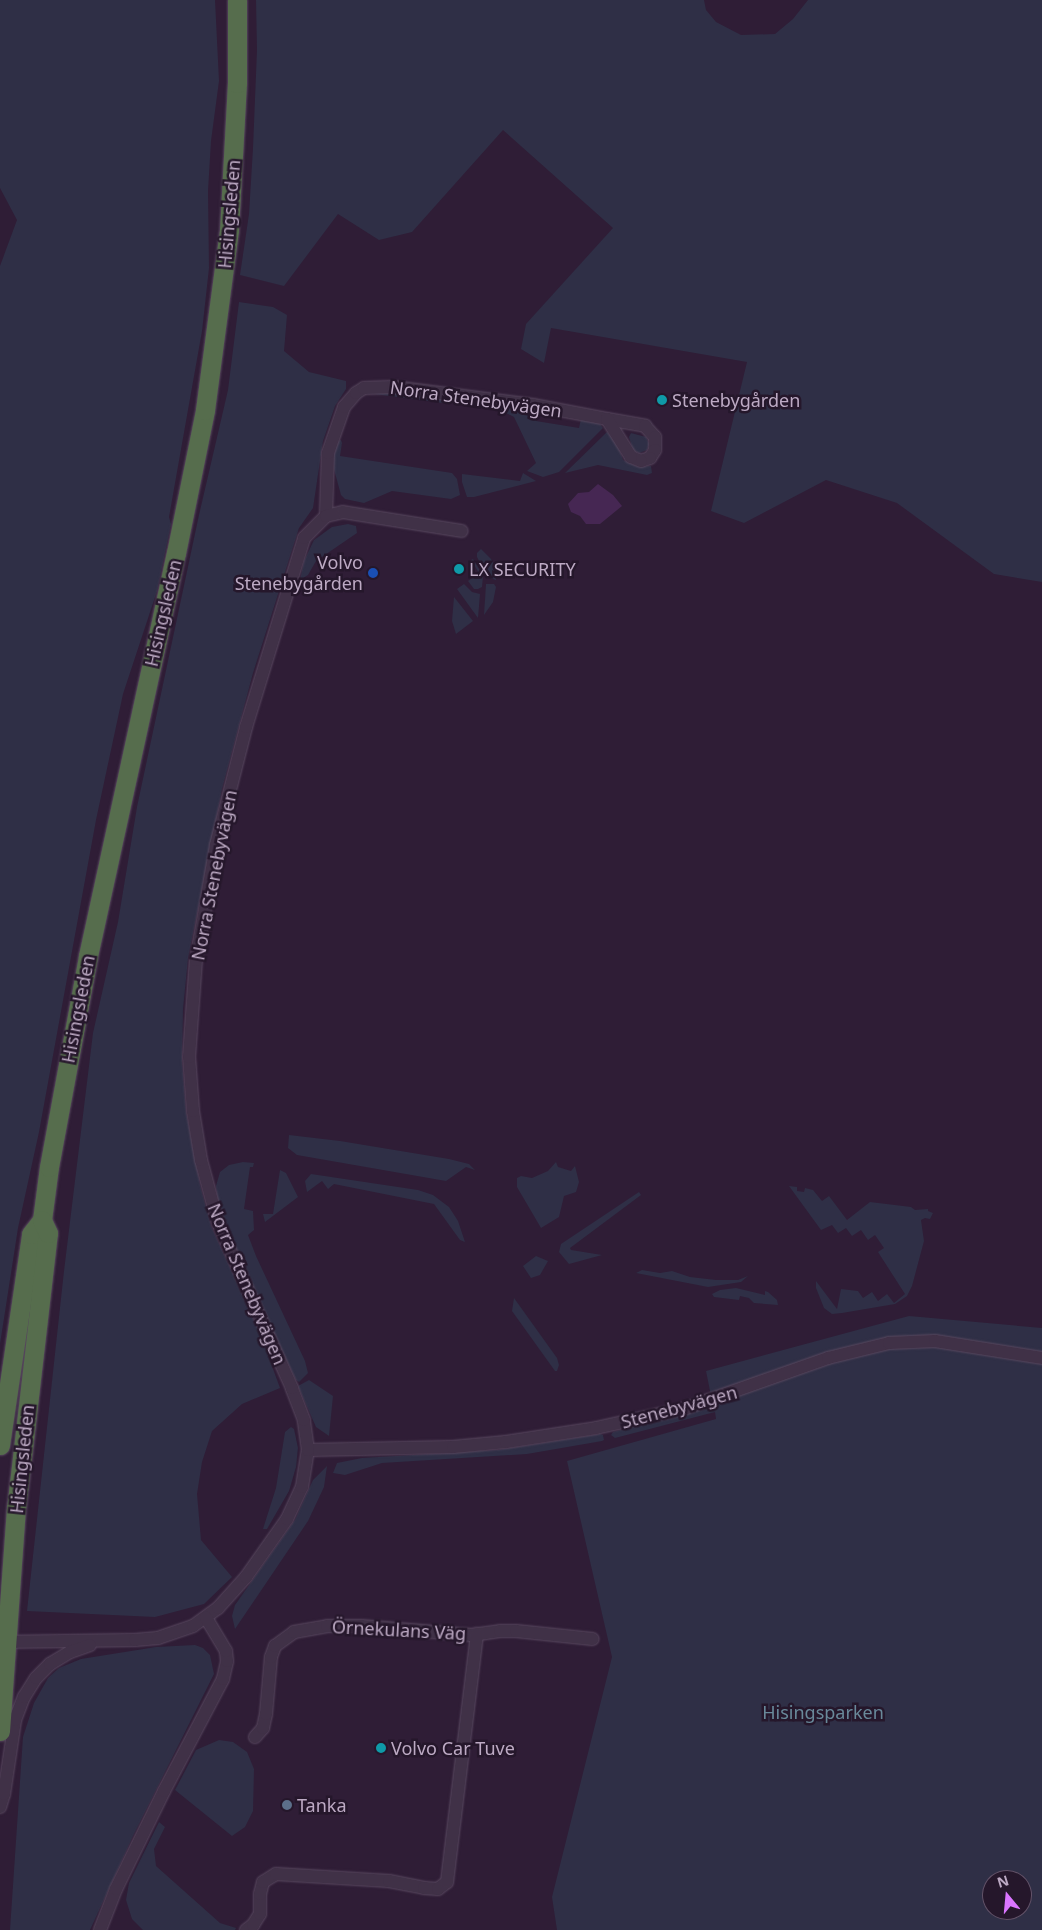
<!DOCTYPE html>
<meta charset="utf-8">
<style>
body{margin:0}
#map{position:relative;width:1042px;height:1930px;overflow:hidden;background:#2f1d36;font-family:"Noto Sans",sans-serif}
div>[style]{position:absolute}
.green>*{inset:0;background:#2f2f46}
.water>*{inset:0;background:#462753}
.roads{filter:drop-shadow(0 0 1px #58485f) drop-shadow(0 0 1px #58485f)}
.minor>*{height:12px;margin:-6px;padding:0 6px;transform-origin:6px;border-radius:6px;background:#403147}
.highway>*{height:19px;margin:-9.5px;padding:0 9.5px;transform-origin:9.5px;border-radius:9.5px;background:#566d4d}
.dots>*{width:14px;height:14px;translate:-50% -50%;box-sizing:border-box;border:2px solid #25172b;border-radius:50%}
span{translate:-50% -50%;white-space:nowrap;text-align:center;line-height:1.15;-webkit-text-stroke:5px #25172b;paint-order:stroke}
.street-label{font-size:18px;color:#bdaac4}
.poi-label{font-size:18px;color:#bdaac4}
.left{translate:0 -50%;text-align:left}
.right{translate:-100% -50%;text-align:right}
.park-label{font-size:18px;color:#69899a}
.north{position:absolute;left:982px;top:1870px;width:50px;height:50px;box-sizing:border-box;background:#25172b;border:1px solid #625268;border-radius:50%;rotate:343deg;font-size:14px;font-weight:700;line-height:20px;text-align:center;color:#bdaac4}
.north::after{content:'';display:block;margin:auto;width:18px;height:22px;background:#da75ff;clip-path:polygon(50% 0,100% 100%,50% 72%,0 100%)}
</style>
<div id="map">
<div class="green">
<div style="clip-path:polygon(0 0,215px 0,219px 81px,211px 141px,208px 191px,209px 268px,202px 331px,169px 517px,171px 524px,157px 591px,123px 694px,96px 820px,39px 1132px,18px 1228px,0 1344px,0 266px,17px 220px,0 188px)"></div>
<div style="clip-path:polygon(256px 0,704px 0,706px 10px,716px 22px,741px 35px,775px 34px,793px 19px,808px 0,1042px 0,1042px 582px,994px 574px,897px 503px,826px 480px,744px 523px,711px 511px,747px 362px,551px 328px,544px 363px,521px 349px,526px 324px,613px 228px,503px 130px,412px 232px,379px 240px,338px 214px,284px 286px,240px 275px,249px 214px,253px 148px,257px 50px)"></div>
<div style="clip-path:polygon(239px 302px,273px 307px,287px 315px,284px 351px,309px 372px,346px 381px,346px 389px,335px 406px,323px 441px,313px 508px,299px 528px,253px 673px,222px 789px,188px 958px,183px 1009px,182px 1061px,186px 1112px,200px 1185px,211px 1226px,261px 1336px,280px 1388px,242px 1404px,212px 1431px,202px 1462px,197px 1494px,201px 1540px,232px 1577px,204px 1604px,155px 1617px,27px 1611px,64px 1271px,93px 1033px,118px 922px,137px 807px,199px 515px,228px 390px)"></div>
<div style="clip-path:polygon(382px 392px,444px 399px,446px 401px,443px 403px,374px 394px)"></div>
<div style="clip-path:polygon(455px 401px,537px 412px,536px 421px,579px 428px,581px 419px,600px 424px,603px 428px,559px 472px,543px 477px,527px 471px,536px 463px,514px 417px,502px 411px,456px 404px,454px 402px)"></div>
<div style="clip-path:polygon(607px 432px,617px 443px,623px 460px,639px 467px,651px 466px,652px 473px,647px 475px,598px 465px,565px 473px)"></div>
<div style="clip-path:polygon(631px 433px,646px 437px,649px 444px,647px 450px,639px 453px,633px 450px,629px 437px)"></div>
<div style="clip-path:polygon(341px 440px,342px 443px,340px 456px,452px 473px,457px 479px,460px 495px,451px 499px,392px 491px,364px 503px,345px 499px,341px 495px,332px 462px,338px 441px)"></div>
<div style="clip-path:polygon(523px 473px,536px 481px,474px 497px,467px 497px,462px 482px,462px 474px,520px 481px)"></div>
<div style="clip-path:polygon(348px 524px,356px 526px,357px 533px,316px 561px,308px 575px,300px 580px,304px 561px,314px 540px,332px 527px)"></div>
<div style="clip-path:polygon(481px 549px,491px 559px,495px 567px,496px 580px,487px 577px,477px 557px,477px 553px)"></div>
<div style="clip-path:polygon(473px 559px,483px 576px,482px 587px,478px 589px,474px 589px,468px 581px,479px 573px,471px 560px)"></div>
<div style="clip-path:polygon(464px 584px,472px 592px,480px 594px,478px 618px,457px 589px)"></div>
<div style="clip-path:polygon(486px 584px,494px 584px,496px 587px,493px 602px,484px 615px)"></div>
<div style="clip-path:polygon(454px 597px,473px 621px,456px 634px,452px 621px)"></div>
<div style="clip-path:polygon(289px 1135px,340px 1141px,449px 1159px,469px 1164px,475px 1170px,466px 1167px,446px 1181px,297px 1155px,288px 1148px)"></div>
<div style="clip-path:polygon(243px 1162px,254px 1163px,253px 1167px,250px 1167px,244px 1209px,253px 1211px,254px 1230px,248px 1235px,256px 1256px,305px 1361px,308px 1373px,299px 1382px,296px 1380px,254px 1291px,227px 1228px,217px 1196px,216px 1186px,220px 1172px,229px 1165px)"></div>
<div style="clip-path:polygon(556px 1162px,558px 1167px,571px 1171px,575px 1166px,579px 1182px,576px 1192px,564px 1196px,559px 1217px,541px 1228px,517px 1187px,517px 1178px,521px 1176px,532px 1178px,548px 1171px)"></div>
<div style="clip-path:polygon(280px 1170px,286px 1173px,298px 1197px,265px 1222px,263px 1214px,273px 1214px)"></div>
<div style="clip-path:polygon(311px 1174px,418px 1190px,433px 1195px,449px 1207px,458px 1221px,465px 1242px,460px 1240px,434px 1204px,334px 1184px,328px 1189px,322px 1181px,307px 1192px,305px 1181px)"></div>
<div style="clip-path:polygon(789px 1186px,797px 1187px,797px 1191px,804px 1192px,805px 1188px,813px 1190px,822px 1201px,829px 1196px,847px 1220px,870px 1202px,911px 1207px,915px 1210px,928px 1209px,928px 1211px,933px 1213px,930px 1219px,925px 1218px,921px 1220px,924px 1241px,912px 1286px,907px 1296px,895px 1304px,842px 1313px,832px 1314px,824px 1308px,816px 1288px,816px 1281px,837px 1309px,841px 1289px,858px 1291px,863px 1298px,872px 1292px,878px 1301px,887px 1294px,894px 1303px,905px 1294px,878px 1252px,884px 1248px,875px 1235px,868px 1240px,861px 1230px,852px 1236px,846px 1228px,838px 1233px,832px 1225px,821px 1230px)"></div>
<div style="clip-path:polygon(639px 1192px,641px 1195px,570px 1248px,571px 1250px,602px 1255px,569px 1264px,559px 1252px,561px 1244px)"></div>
<div style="clip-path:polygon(536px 1256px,548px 1261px,540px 1275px,531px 1278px,523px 1266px)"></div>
<div style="clip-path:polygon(642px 1270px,660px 1273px,672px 1271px,690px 1277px,716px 1280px,738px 1280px,748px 1276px,741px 1282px,708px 1287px,636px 1273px)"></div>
<div style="clip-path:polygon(736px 1288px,765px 1295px,765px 1291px,768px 1292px,777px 1300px,778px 1305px,754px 1303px,749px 1298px,740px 1296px,739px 1300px,714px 1297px,712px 1294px,720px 1290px)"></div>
<div style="clip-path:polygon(514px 1298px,557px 1358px,559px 1365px,557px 1371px,555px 1371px,512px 1311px)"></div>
<div style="clip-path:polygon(evenodd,909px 1316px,1042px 1328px,1042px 1930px,557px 1930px,552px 1897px,612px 1657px,567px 1461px,716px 1419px,715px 1412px,615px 1438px,611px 1435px,613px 1432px,713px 1406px,706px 1371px,909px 1316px,992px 1880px,1022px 1880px,1022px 1910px,992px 1910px,992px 1880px)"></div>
<div style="clip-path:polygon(309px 1380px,333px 1396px,329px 1436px,316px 1427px,298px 1386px)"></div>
<div style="clip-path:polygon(291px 1427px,294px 1429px,298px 1448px,296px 1467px,289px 1491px,267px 1529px,263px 1529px,276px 1488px,285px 1432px)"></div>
<div style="clip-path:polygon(600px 1434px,603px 1435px,604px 1440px,602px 1441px,527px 1454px,382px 1463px,345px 1475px,333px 1473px,337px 1463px,362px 1458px,498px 1450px)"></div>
<div style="clip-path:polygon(327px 1466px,324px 1487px,308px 1521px,235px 1629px,232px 1616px,235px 1605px,295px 1520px,313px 1480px)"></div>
<div style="clip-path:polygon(195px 1645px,203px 1648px,210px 1655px,214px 1674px,133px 1836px,90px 1930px,10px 1930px,23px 1737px,34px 1703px,48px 1678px,59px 1668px,81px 1659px,156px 1647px)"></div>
<div style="clip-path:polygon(219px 1740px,233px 1742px,247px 1752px,254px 1769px,253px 1811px,245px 1827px,232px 1836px,175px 1790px,196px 1750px)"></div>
<div style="clip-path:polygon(159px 1822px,165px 1827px,154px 1849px,156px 1866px,220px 1923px,236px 1928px,235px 1930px,143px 1930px,132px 1919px,126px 1900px,129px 1883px)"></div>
</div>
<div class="water">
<div style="clip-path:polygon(598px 484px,613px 495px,622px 506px,600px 524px,586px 524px,580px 516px,571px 512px,568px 504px,578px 493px,589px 492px)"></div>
</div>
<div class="roads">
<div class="minor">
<div style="left:326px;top:516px;width:63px;rotate:-88.2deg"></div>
<div style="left:328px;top:453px;width:49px;rotate:-70.8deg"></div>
<div style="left:344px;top:407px;width:18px;rotate:-49deg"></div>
<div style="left:356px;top:393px;width:9px;rotate:-32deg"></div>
<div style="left:364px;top:388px;width:29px;rotate:-2deg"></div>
<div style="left:393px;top:387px;width:141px;rotate:7.3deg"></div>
<div style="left:533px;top:405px;width:75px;rotate:10.7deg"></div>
<div style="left:607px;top:419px;width:39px;rotate:10deg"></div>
<div style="left:645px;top:426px;width:15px;rotate:48deg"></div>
<div style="left:655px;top:437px;width:13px;rotate:90deg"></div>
<div style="left:655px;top:450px;width:9px;rotate:122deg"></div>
<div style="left:650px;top:458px;width:9px;rotate:162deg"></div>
<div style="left:641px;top:461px;width:11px;rotate:-158deg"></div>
<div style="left:631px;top:457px;width:45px;rotate:-122.3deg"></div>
<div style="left:308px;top:1450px;width:145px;rotate:-1.2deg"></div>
<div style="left:453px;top:1447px;width:53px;rotate:-5.4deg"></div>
<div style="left:506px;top:1442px;width:91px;rotate:-8.8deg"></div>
<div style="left:596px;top:1428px;width:92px;rotate:-12.5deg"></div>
<div style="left:686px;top:1408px;width:151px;rotate:-19.4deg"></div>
<div style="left:828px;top:1358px;width:63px;rotate:-13.8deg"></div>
<div style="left:889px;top:1343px;width:46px;rotate:-2.5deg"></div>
<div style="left:935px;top:1341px;width:108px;rotate:9deg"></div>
<div style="left:0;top:1642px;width:135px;rotate:-0.8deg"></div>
<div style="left:135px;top:1640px;width:23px;rotate:-5deg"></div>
<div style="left:158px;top:1638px;width:37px;rotate:-19deg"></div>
<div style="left:193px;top:1626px;width:31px;rotate:-36deg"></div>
<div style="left:218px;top:1608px;width:42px;rotate:-47.9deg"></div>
<div style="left:246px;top:1577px;width:71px;rotate:-54.7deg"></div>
<div style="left:287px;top:1519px;width:35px;rotate:-65deg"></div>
<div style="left:302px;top:1487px;width:37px;rotate:-81deg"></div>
<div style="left:308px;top:1450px;width:30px;rotate:-98deg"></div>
<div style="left:304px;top:1420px;width:34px;rotate:-111deg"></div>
<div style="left:292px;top:1388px;width:181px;rotate:-114.2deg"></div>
<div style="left:218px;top:1223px;width:65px;rotate:-105.1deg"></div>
<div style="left:201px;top:1160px;width:50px;rotate:-99.3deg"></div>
<div style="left:193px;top:1111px;width:54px;rotate:-94.2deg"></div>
<div style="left:189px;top:1057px;width:97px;rotate:-85.9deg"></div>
<div style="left:196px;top:960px;width:117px;rotate:-80.1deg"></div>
<div style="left:216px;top:845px;width:122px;rotate:-75.7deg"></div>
<div style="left:246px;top:727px;width:198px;rotate:-72.9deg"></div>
<div style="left:304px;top:538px;width:31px;rotate:-45deg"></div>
<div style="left:326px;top:516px;width:17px;rotate:-13deg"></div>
<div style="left:343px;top:512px;width:120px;rotate:9.1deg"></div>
<div style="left:255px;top:1737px;width:12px;rotate:-48deg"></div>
<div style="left:263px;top:1728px;width:14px;rotate:-78deg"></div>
<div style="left:266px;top:1714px;width:57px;rotate:-85deg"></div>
<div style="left:271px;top:1657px;width:12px;rotate:-70deg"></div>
<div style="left:275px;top:1646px;width:24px;rotate:-36deg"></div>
<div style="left:294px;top:1632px;width:34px;rotate:-10deg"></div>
<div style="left:327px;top:1626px;width:34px"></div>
<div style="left:361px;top:1626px;width:111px;rotate:4.6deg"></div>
<div style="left:472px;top:1635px;width:28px;rotate:-8deg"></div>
<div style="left:500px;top:1631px;width:16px"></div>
<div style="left:516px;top:1631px;width:77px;rotate:5.9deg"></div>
<div style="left:0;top:1807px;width:14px;rotate:-73deg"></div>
<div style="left:4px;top:1794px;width:75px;rotate:-81.5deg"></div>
<div style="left:15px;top:1720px;width:25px;rotate:-69deg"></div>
<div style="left:24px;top:1697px;width:22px;rotate:-58deg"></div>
<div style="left:36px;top:1678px;width:20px;rotate:-45deg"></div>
<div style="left:50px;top:1664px;width:23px;rotate:-31deg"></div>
<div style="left:70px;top:1652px;width:21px;rotate:-19deg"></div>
<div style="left:100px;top:1930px;width:44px;rotate:-68.7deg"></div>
<div style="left:116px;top:1889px;width:109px;rotate:-63.9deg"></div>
<div style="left:164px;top:1791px;width:127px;rotate:-62.2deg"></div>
<div style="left:223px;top:1679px;width:18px;rotate:-77deg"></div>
<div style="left:227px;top:1661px;width:10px;rotate:-96deg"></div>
<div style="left:226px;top:1651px;width:39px;rotate:-121deg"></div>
<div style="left:246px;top:1930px;width:9px;rotate:-36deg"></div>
<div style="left:253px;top:1925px;width:13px;rotate:-58deg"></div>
<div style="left:260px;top:1914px;width:20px;rotate:-90deg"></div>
<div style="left:260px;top:1894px;width:12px;rotate:-76deg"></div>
<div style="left:263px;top:1882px;width:15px;rotate:-32deg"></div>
<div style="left:276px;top:1874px;width:113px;rotate:3.5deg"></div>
<div style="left:389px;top:1881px;width:36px;rotate:11deg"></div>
<div style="left:424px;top:1888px;width:14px;rotate:4deg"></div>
<div style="left:438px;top:1889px;width:11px;rotate:-38deg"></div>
<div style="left:447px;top:1882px;width:250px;rotate:-83.1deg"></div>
</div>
<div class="highway">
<div style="left:0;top:1445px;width:213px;rotate:-81.6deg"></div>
<div style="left:31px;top:1234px;width:18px;rotate:-52deg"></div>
<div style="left:42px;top:1220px;width:53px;rotate:-82.5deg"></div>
<div style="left:49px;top:1167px;width:215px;rotate:-79.5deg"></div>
<div style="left:88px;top:956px;width:412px;rotate:-77.7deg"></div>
<div style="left:176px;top:553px;width:146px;rotate:-78.5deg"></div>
<div style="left:205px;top:410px;width:182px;rotate:-82.4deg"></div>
<div style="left:229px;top:230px;width:147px;rotate:-86.9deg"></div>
<div style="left:237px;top:83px;width:83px;rotate:-90deg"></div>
<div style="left:0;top:1731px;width:223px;rotate:-85.9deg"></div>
<div style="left:16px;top:1509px;width:278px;rotate:-83.4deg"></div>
<div style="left:48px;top:1233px;width:14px;rotate:-115deg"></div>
</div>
</div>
<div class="dots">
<div style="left:662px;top:400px;background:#0f9aa8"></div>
<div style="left:459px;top:569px;background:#0f9aa8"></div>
<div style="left:373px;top:573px;background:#1a4fb4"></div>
<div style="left:381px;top:1748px;background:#0f9aa8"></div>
<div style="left:287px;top:1805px;background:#5c6f8a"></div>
</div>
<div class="street-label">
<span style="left:229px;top:214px;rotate:-85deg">Hisingsleden</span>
<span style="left:476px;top:399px;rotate:8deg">Norra Stenebyvägen</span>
<span style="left:163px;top:613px;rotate:-77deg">Hisingsleden</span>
<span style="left:214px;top:875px;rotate:-79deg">Norra Stenebyvägen</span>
<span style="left:78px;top:1009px;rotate:-79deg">Hisingsleden</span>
<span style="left:247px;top:1284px;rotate:67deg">Norra Stenebyvägen</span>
<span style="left:679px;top:1407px;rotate:-15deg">Stenebyvägen</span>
<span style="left:22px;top:1459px;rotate:-84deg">Hisingsleden</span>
<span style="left:399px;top:1630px;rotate:3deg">Örnekulans Väg</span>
</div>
<div class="poi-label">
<span class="left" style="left:672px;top:400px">Stenebygården</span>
<span class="right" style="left:363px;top:573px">Volvo<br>Stenebygården</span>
<span class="left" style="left:469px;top:569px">LX SECURITY</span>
<span class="left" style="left:391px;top:1748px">Volvo Car Tuve</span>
<span class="left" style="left:297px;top:1805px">Tanka</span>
</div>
<div class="park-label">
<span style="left:823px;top:1712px">Hisingsparken</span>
</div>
<div class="north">N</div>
</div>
